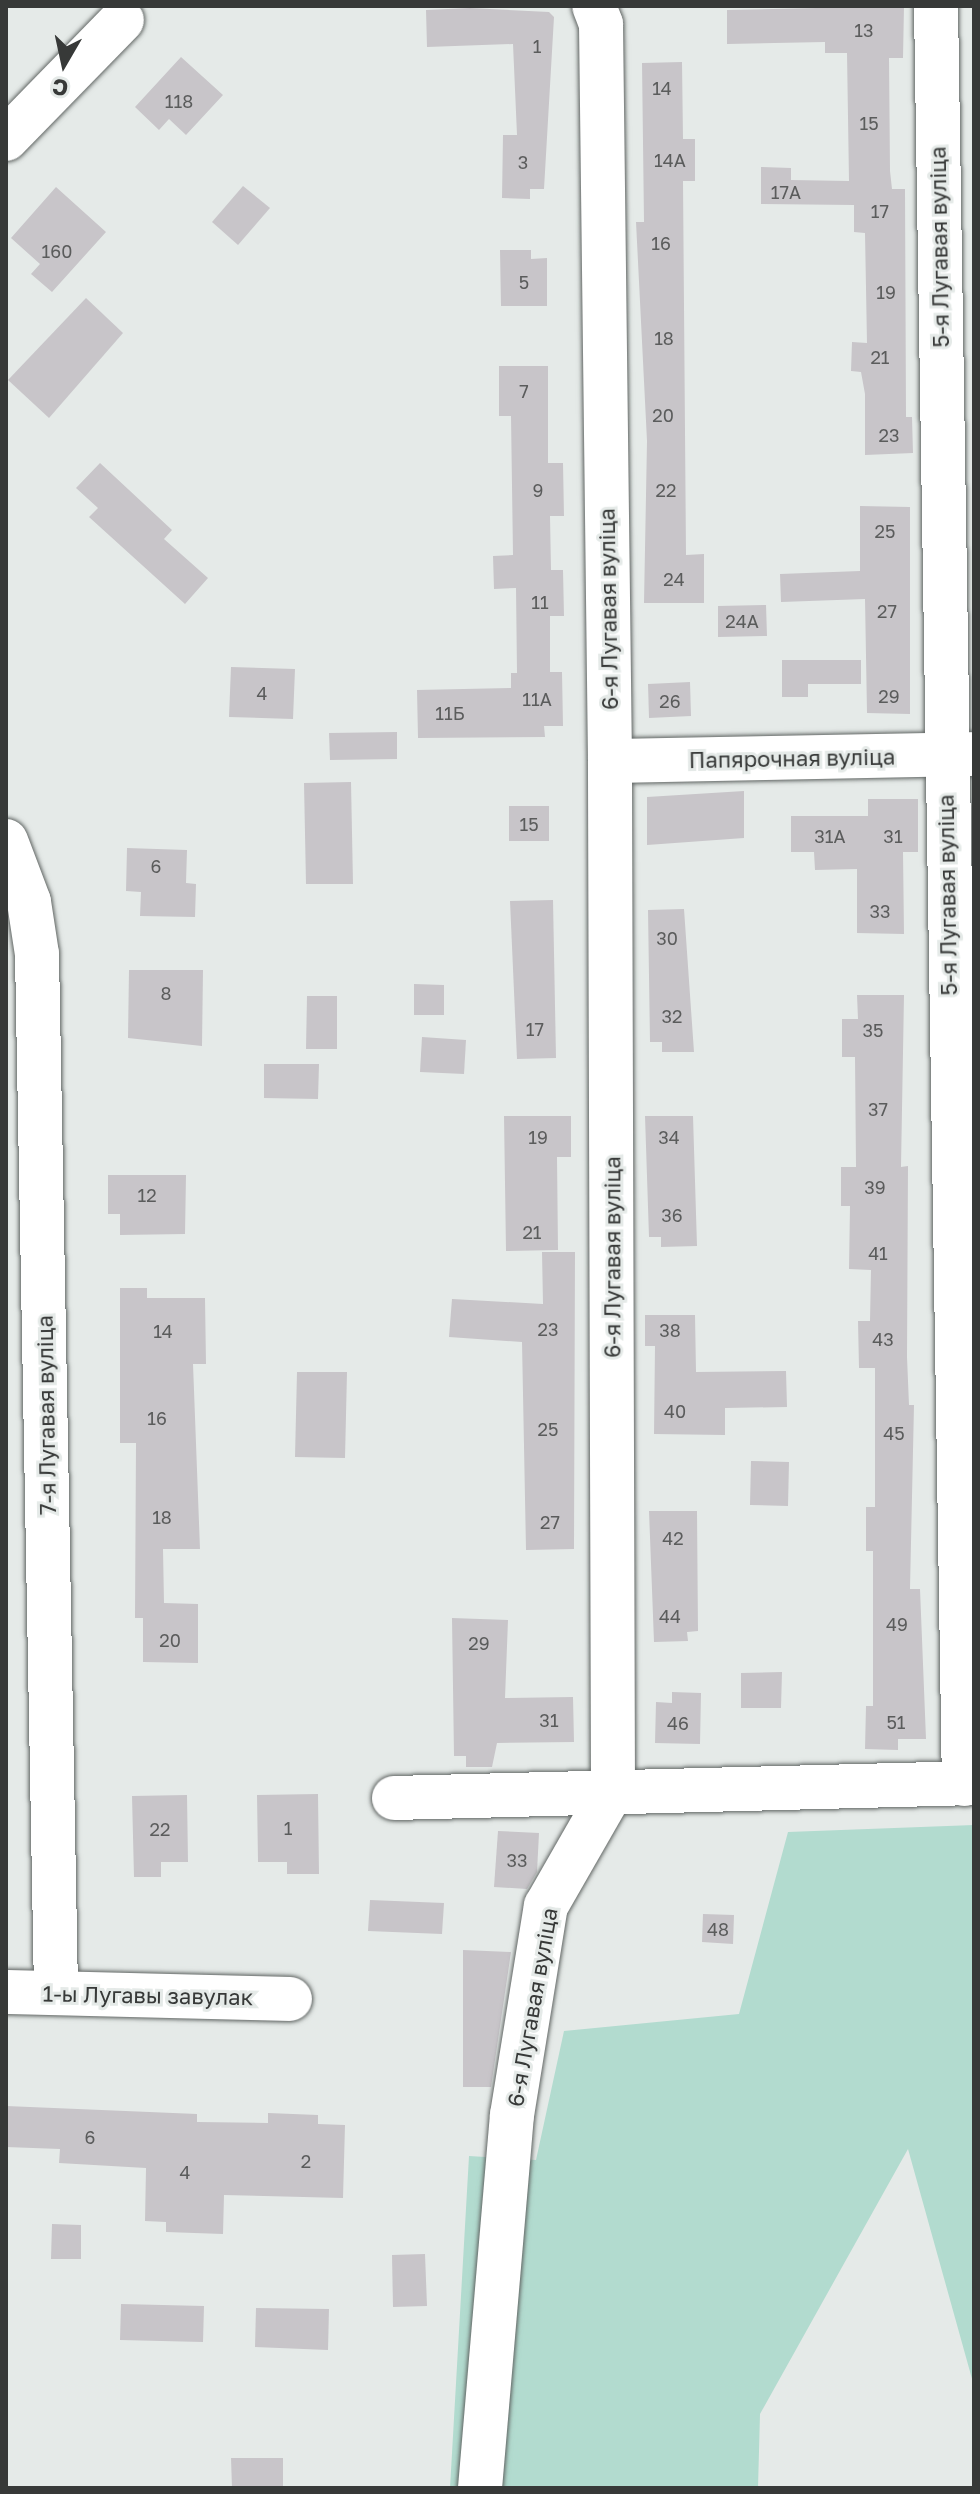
<!DOCTYPE html>
<meta charset="utf-8">
<style>
body{margin:0}
#map{position:relative;width:980px;height:2494px;overflow:hidden;background:#e5eae8;font-family:"Golos Text",sans-serif}
div>[style]{position:absolute}
.green>*{inset:0;background:#b2dbcf}
.building>*{inset:0;background:#c8c5c9}
.roads{filter:drop-shadow(0 0 2px #616664) drop-shadow(0 0 2px #616664)}
.minor>*{height:44px;margin:-22px;padding:0 22px;transform-origin:22px;border-radius:22px;background:#fff}
span{translate:-50% -50%;white-space:nowrap;text-align:center;line-height:1.15;-webkit-text-stroke:6px #e5eae8;paint-order:stroke}
.number-label{font-size:18px;color:#5b5c5c}
.number-label span{-webkit-text-stroke-width:0}
.street-label{font-size:22px;color:#373938}
.frame{position:absolute;inset:0;border:8px solid #373938;pointer-events:none}
.north{position:absolute;left:24px;top:24px;width:80px;height:80px;-webkit-text-stroke:6px #e5eae8;paint-order:stroke;rotate:189deg;font-size:22px;font-weight:700;line-height:32px;text-align:center;color:#373938}
.north::after{content:'';display:block;margin:auto;width:28px;height:36px;background:#373938;clip-path:polygon(50% 0,100% 100%,50% 72%,0 100%)}
</style>
<div id="map">
<div class="green">
<div style="clip-path:polygon(974px 1825px,974px 2386px,908px 2149px,760px 2414px,758px 2488px,450px 2488px,469px 2156px,536px 2160px,564px 2031px,739px 2014px,788px 1832px)"></div>
</div>
<div class="building">
<div style="clip-path:polygon(904px 6px,903px 58px,889px 58px,890px 171px,892px 189px,905px 189px,906px 417px,912px 417px,913px 453px,865px 455px,865px 394px,861px 372px,851px 371px,852px 342px,867px 343px,865px 233px,854px 232px,854px 205px,761px 204px,761px 167px,791px 168px,791px 180px,849px 181px,847px 53px,825px 53px,825px 42px,727px 44px,727px 10px)"></div>
<div style="clip-path:polygon(470px 8px,549px 12px,554px 17px,544px 189px,530px 189px,530px 199px,502px 198px,503px 135px,517px 135px,513px 44px,427px 47px,426px 10px)"></div>
<div style="clip-path:polygon(181px 57px,223px 95px,186px 135px,169px 119px,159px 130px,135px 107px)"></div>
<div style="clip-path:polygon(682px 62px,683px 139px,695px 139px,695px 181px,683px 181px,686px 555px,704px 554px,704px 603px,644px 603px,647px 441px,636px 222px,644px 222px,642px 63px)"></div>
<div style="clip-path:polygon(243px 186px,270px 208px,238px 245px,212px 222px)"></div>
<div style="clip-path:polygon(56px 187px,106px 232px,52px 292px,31px 274px,40px 264px,11px 238px)"></div>
<div style="clip-path:polygon(500px 250px,531px 250px,531px 259px,547px 258px,547px 306px,501px 306px)"></div>
<div style="clip-path:polygon(86px 298px,123px 333px,49px 418px,8px 380px)"></div>
<div style="clip-path:polygon(499px 366px,548px 366px,548px 463px,563px 463px,564px 516px,550px 516px,551px 570px,563px 570px,564px 616px,550px 616px,550px 672px,562px 672px,563px 726px,544px 726px,545px 737px,418px 738px,417px 690px,511px 688px,511px 673px,517px 673px,516px 588px,494px 589px,493px 556px,513px 555px,511px 416px,499px 416px)"></div>
<div style="clip-path:polygon(100px 463px,172px 530px,164px 539px,208px 578px,185px 604px,89px 517px,98px 508px,76px 488px)"></div>
<div style="clip-path:polygon(860px 506px,910px 507px,910px 714px,867px 713px,865px 599px,781px 602px,780px 574px,860px 571px)"></div>
<div style="clip-path:polygon(766px 605px,767px 636px,718px 637px,718px 606px)"></div>
<div style="clip-path:polygon(782px 660px,861px 660px,861px 684px,808px 684px,808px 697px,782px 697px)"></div>
<div style="clip-path:polygon(231px 667px,295px 669px,293px 719px,229px 717px)"></div>
<div style="clip-path:polygon(690px 682px,691px 716px,649px 718px,648px 684px)"></div>
<div style="clip-path:polygon(397px 732px,397px 759px,330px 760px,329px 733px)"></div>
<div style="clip-path:polygon(351px 782px,353px 884px,306px 884px,304px 783px)"></div>
<div style="clip-path:polygon(744px 791px,744px 838px,647px 845px,647px 797px)"></div>
<div style="clip-path:polygon(868px 799px,918px 799px,918px 852px,903px 852px,904px 934px,857px 933px,857px 869px,815px 870px,814px 852px,791px 852px,791px 816px,868px 816px)"></div>
<div style="clip-path:polygon(509px 806px,549px 806px,549px 841px,509px 841px)"></div>
<div style="clip-path:polygon(127px 848px,187px 850px,186px 883px,196px 884px,195px 917px,140px 916px,141px 892px,126px 891px)"></div>
<div style="clip-path:polygon(553px 900px,556px 1058px,517px 1059px,510px 901px)"></div>
<div style="clip-path:polygon(684px 909px,694px 1052px,662px 1052px,662px 1042px,650px 1042px,648px 910px)"></div>
<div style="clip-path:polygon(129px 970px,203px 970px,202px 1046px,128px 1038px)"></div>
<div style="clip-path:polygon(414px 984px,444px 985px,444px 1015px,414px 1015px)"></div>
<div style="clip-path:polygon(857px 995px,904px 995px,901px 1167px,908px 1166px,907px 1357px,909px 1405px,914px 1405px,910px 1589px,920px 1589px,926px 1739px,898px 1739px,898px 1750px,865px 1749px,866px 1706px,873px 1706px,873px 1551px,866px 1551px,866px 1507px,875px 1507px,875px 1368px,859px 1368px,858px 1321px,870px 1321px,871px 1270px,849px 1269px,850px 1206px,841px 1206px,841px 1167px,856px 1167px,855px 1057px,842px 1057px,842px 1019px,858px 1019px)"></div>
<div style="clip-path:polygon(307px 996px,337px 996px,337px 1049px,306px 1049px)"></div>
<div style="clip-path:polygon(422px 1037px,466px 1040px,464px 1074px,420px 1072px)"></div>
<div style="clip-path:polygon(264px 1064px,319px 1064px,318px 1099px,264px 1098px)"></div>
<div style="clip-path:polygon(504px 1116px,571px 1116px,571px 1157px,557px 1157px,558px 1250px,506px 1251px)"></div>
<div style="clip-path:polygon(645px 1116px,693px 1116px,697px 1246px,661px 1247px,661px 1237px,649px 1237px)"></div>
<div style="clip-path:polygon(108px 1175px,186px 1175px,185px 1234px,120px 1235px,120px 1214px,108px 1214px)"></div>
<div style="clip-path:polygon(542px 1252px,575px 1252px,574px 1549px,526px 1550px,522px 1342px,449px 1337px,452px 1299px,543px 1304px)"></div>
<div style="clip-path:polygon(120px 1288px,147px 1288px,147px 1298px,205px 1298px,206px 1364px,193px 1364px,200px 1549px,163px 1549px,164px 1603px,198px 1604px,198px 1663px,143px 1662px,143px 1618px,135px 1618px,136px 1443px,120px 1443px)"></div>
<div style="clip-path:polygon(645px 1315px,695px 1315px,696px 1372px,786px 1371px,787px 1407px,725px 1408px,725px 1435px,654px 1434px,655px 1346px,645px 1346px)"></div>
<div style="clip-path:polygon(297px 1372px,347px 1372px,345px 1458px,295px 1457px)"></div>
<div style="clip-path:polygon(751px 1461px,789px 1462px,788px 1506px,750px 1505px)"></div>
<div style="clip-path:polygon(649px 1511px,697px 1511px,698px 1631px,687px 1632px,688px 1641px,654px 1642px)"></div>
<div style="clip-path:polygon(452px 1618px,508px 1620px,505px 1698px,573px 1697px,574px 1742px,497px 1743px,492px 1767px,466px 1767px,466px 1756px,454px 1756px)"></div>
<div style="clip-path:polygon(782px 1672px,781px 1708px,741px 1708px,741px 1673px)"></div>
<div style="clip-path:polygon(672px 1692px,701px 1693px,700px 1744px,655px 1743px,656px 1702px,672px 1703px)"></div>
<div style="clip-path:polygon(318px 1794px,319px 1874px,287px 1874px,287px 1862px,258px 1862px,257px 1795px)"></div>
<div style="clip-path:polygon(187px 1795px,188px 1862px,161px 1862px,161px 1877px,134px 1877px,132px 1796px)"></div>
<div style="clip-path:polygon(498px 1831px,539px 1833px,537px 1872px,527px 1889px,494px 1887px)"></div>
<div style="clip-path:polygon(370px 1900px,444px 1903px,442px 1934px,368px 1931px)"></div>
<div style="clip-path:polygon(703px 1914px,734px 1915px,733px 1944px,702px 1942px)"></div>
<div style="clip-path:polygon(463px 1950px,511px 1952px,491px 2087px,463px 2087px)"></div>
<div style="clip-path:polygon(6px 2106px,197px 2114px,197px 2122px,268px 2123px,268px 2113px,318px 2115px,318px 2124px,345px 2125px,343px 2198px,224px 2195px,223px 2234px,166px 2232px,166px 2222px,145px 2221px,146px 2168px,59px 2163px,60px 2149px,6px 2147px)"></div>
<div style="clip-path:polygon(52px 2224px,81px 2225px,81px 2259px,51px 2259px)"></div>
<div style="clip-path:polygon(425px 2254px,427px 2306px,393px 2307px,392px 2255px)"></div>
<div style="clip-path:polygon(121px 2304px,204px 2306px,203px 2342px,120px 2340px)"></div>
<div style="clip-path:polygon(256px 2308px,329px 2309px,328px 2350px,255px 2347px)"></div>
<div style="clip-path:polygon(231px 2458px,283px 2458px,283px 2488px,232px 2488px)"></div>
</div>
<div class="roads">
<div class="minor">
<div style="left:936px;top:6px;width:1778px;rotate:89.1deg"></div>
<div style="left:6px;top:139px;width:166px;rotate:-45.7deg"></div>
<div style="left:610px;top:761px;width:362px;rotate:-1.1deg"></div>
<div style="left:6px;top:841px;width:65px;rotate:69.3deg"></div>
<div style="left:29px;top:902px;width:53px;rotate:81.3deg"></div>
<div style="left:37px;top:954px;width:1039px;rotate:88.95deg"></div>
<div style="left:394px;top:1798px;width:580px;rotate:-1.48deg"></div>
<div style="left:6px;top:1992px;width:284px;rotate:1.4deg"></div>
<div style="left:480px;top:2488px;width:374px;rotate:-85.1deg"></div>
<div style="left:512px;top:2115px;width:212px;rotate:-80.8deg"></div>
<div style="left:546px;top:1906px;width:135px;rotate:-60.2deg"></div>
<div style="left:613px;top:1789px;width:1028px;rotate:-90.17deg"></div>
<div style="left:610px;top:761px;width:737px;rotate:-90.7deg"></div>
<div style="left:601px;top:24px;width:19px;rotate:-111deg"></div>
</div>
</div>
<div class="number-label">
<span style="left:864px;top:30px">13</span>
<span style="left:537px;top:46px">1</span>
<span style="left:662px;top:88px">14</span>
<span style="left:179px;top:101px">118</span>
<span style="left:869px;top:123px">15</span>
<span style="left:670px;top:160px">14А</span>
<span style="left:523px;top:162px">3</span>
<span style="left:786px;top:192px">17А</span>
<span style="left:880px;top:211px">17</span>
<span style="left:661px;top:243px">16</span>
<span style="left:57px;top:251px">160</span>
<span style="left:524px;top:282px">5</span>
<span style="left:886px;top:292px">19</span>
<span style="left:664px;top:338px">18</span>
<span style="left:880px;top:357px">21</span>
<span style="left:524px;top:391px">7</span>
<span style="left:663px;top:415px">20</span>
<span style="left:889px;top:435px">23</span>
<span style="left:538px;top:490px">9</span>
<span style="left:666px;top:490px">22</span>
<span style="left:885px;top:531px">25</span>
<span style="left:674px;top:579px">24</span>
<span style="left:540px;top:602px">11</span>
<span style="left:887px;top:611px">27</span>
<span style="left:742px;top:621px">24А</span>
<span style="left:262px;top:693px">4</span>
<span style="left:889px;top:696px">29</span>
<span style="left:537px;top:699px">11А</span>
<span style="left:670px;top:701px">26</span>
<span style="left:450px;top:713px">11Б</span>
<span style="left:529px;top:824px">15</span>
<span style="left:830px;top:836px">31А</span>
<span style="left:893px;top:836px">31</span>
<span style="left:156px;top:866px">6</span>
<span style="left:880px;top:911px">33</span>
<span style="left:667px;top:938px">30</span>
<span style="left:166px;top:993px">8</span>
<span style="left:672px;top:1016px">32</span>
<span style="left:535px;top:1029px">17</span>
<span style="left:873px;top:1030px">35</span>
<span style="left:878px;top:1109px">37</span>
<span style="left:538px;top:1137px">19</span>
<span style="left:669px;top:1137px">34</span>
<span style="left:875px;top:1187px">39</span>
<span style="left:147px;top:1195px">12</span>
<span style="left:672px;top:1215px">36</span>
<span style="left:532px;top:1232px">21</span>
<span style="left:878px;top:1253px">41</span>
<span style="left:548px;top:1329px">23</span>
<span style="left:670px;top:1330px">38</span>
<span style="left:163px;top:1331px">14</span>
<span style="left:883px;top:1339px">43</span>
<span style="left:675px;top:1411px">40</span>
<span style="left:157px;top:1418px">16</span>
<span style="left:548px;top:1429px">25</span>
<span style="left:894px;top:1433px">45</span>
<span style="left:162px;top:1517px">18</span>
<span style="left:550px;top:1522px">27</span>
<span style="left:673px;top:1538px">42</span>
<span style="left:670px;top:1616px">44</span>
<span style="left:897px;top:1624px">49</span>
<span style="left:170px;top:1640px">20</span>
<span style="left:479px;top:1643px">29</span>
<span style="left:549px;top:1720px">31</span>
<span style="left:896px;top:1722px">51</span>
<span style="left:678px;top:1723px">46</span>
<span style="left:288px;top:1828px">1</span>
<span style="left:160px;top:1829px">22</span>
<span style="left:517px;top:1860px">33</span>
<span style="left:718px;top:1929px">48</span>
<span style="left:90px;top:2137px">6</span>
<span style="left:306px;top:2161px">2</span>
<span style="left:185px;top:2172px">4</span>
</div>
<div class="street-label">
<span style="left:939px;top:247px;rotate:-91deg">5-я Лугавая вуліца</span>
<span style="left:608px;top:609px;rotate:-91deg">6-я Лугавая вуліца</span>
<span style="left:792px;top:758px;rotate:-1deg">Папярочная вуліца</span>
<span style="left:947px;top:895px;rotate:-91deg">5-я Лугавая вуліца</span>
<span style="left:612px;top:1257px;rotate:-90deg">6-я Лугавая вуліца</span>
<span style="left:46px;top:1415px;rotate:-91deg">7-я Лугавая вуліца</span>
<span style="left:148px;top:1995px;rotate:1deg">1-ы Лугавы завулак</span>
<span style="left:532px;top:2007px;rotate:-80deg">6-я Лугавая вуліца</span>
</div>
<div class="frame"></div>
<div class="north">С</div>
</div>
